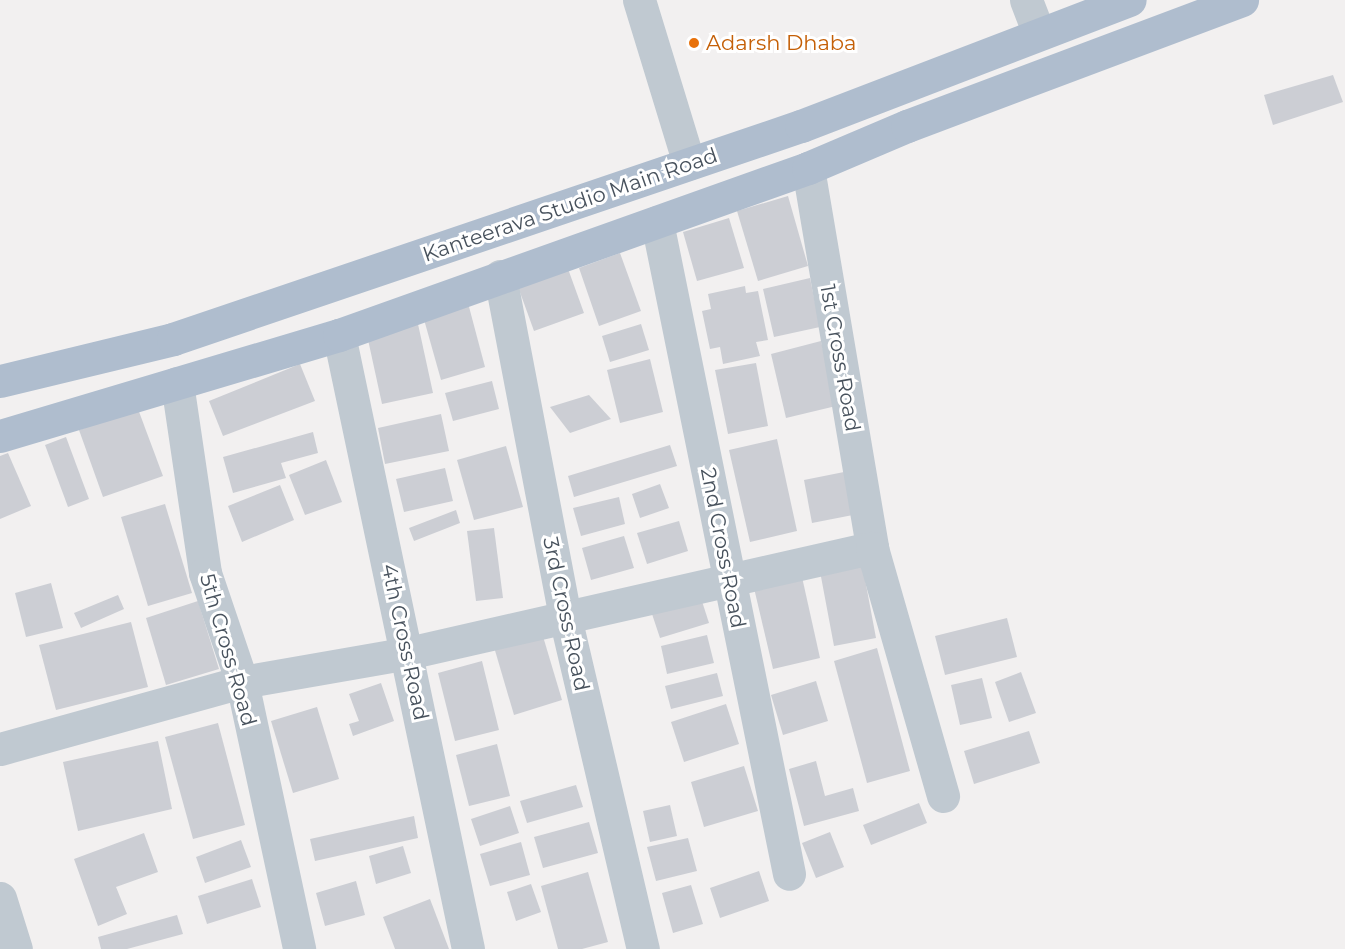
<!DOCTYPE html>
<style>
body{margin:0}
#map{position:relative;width:1345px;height:949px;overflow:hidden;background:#f2f0f0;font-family:Montserrat,sans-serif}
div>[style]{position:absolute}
.building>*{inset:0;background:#ccced4}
.minor>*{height:33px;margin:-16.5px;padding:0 16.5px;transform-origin:16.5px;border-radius:16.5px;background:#c0c9d1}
.major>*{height:33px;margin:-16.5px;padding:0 16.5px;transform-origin:16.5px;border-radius:16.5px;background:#afbdce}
.dots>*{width:16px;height:16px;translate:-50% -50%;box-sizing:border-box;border:3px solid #fff;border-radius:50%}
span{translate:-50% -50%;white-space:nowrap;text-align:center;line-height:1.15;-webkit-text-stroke:6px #fff;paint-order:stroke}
.food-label{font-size:21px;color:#c56008}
.left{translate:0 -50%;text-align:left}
.street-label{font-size:21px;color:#48525d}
</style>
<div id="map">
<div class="building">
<div style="clip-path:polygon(1333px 75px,1343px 102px,1273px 125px,1264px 95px)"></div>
<div style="clip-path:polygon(788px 196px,808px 266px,758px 281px,737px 211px)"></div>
<div style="clip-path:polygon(729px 218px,744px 268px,697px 281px,683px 232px)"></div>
<div style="clip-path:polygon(620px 253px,641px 311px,599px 326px,579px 268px)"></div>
<div style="clip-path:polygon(567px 266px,584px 313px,534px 331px,517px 284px)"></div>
<div style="clip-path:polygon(810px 278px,820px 327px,774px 337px,763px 289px)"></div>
<div style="clip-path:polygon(745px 286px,746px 293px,758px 291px,768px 340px,756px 342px,760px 356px,723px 364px,720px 347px,710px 349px,702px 311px,711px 309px,708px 294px)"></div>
<div style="clip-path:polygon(468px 303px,485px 367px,441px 380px,423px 316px)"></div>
<div style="clip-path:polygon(418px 324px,433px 393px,382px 404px,367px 335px)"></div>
<div style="clip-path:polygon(641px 324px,649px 350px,610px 362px,602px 336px)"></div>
<div style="clip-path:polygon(821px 341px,836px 406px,786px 418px,771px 354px)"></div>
<div style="clip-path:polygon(650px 359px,663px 412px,620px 423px,607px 370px)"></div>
<div style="clip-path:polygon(756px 363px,768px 426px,728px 434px,715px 370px)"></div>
<div style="clip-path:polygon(300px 364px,315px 401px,223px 436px,209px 401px)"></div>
<div style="clip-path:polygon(492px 381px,499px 409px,453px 421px,445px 393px)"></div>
<div style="clip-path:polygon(589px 395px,611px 419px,570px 433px,550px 407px)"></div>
<div style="clip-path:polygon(138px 409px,163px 476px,103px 497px,79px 430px)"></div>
<div style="clip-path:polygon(441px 414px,449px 451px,385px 464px,378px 428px)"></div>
<div style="clip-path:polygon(313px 432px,318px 453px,281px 463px,286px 478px,233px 493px,223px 457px)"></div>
<div style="clip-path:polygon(66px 437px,89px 499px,68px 507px,45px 445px)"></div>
<div style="clip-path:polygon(777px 439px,797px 531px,750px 542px,729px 450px)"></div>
<div style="clip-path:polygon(670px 445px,677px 466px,574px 497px,568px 476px)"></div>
<div style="clip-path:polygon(506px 446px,523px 507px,474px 520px,457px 460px)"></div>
<div style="clip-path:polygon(8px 453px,31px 506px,0 519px,0 456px)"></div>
<div style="clip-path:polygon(326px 460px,342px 502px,305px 515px,289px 475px)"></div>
<div style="clip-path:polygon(445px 468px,453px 501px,404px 512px,396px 479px)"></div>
<div style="clip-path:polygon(849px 471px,858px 514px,812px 523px,804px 480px)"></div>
<div style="clip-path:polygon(660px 484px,669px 508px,640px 518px,632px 494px)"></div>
<div style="clip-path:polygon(280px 485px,294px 520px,242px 542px,228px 506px)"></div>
<div style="clip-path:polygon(619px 497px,625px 524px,581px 536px,573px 508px)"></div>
<div style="clip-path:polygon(165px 504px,192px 593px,148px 606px,121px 517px)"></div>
<div style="clip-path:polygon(456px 510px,460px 523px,414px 541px,409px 528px)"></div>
<div style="clip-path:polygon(679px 521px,688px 551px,647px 564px,637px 533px)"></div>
<div style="clip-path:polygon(494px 528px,503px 598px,476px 601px,467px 531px)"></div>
<div style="clip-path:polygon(624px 536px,634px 568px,591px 580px,582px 548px)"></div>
<div style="clip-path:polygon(861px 558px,876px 638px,834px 646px,819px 566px)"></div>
<div style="clip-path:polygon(802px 577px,820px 658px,773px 669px,754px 588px)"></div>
<div style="clip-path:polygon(51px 583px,63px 628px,26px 637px,15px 593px)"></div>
<div style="clip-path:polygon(699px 592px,709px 623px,660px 638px,650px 608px)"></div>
<div style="clip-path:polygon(118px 595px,124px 609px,81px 628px,74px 613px)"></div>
<div style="clip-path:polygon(198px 601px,219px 669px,166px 685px,146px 618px)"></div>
<div style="clip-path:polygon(1007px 618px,1017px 657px,945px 675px,935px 636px)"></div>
<div style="clip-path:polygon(131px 622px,148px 687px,56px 710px,39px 645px)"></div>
<div style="clip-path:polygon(542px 633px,562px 700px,514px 715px,494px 647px)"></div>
<div style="clip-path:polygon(707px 635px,714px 663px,667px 674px,661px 646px)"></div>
<div style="clip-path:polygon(877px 648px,910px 771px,867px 783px,834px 661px)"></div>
<div style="clip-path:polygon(482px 661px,499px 730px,455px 741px,438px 673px)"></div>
<div style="clip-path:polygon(1021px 672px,1036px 713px,1009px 722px,995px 682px)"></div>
<div style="clip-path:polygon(717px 673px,723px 696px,671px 709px,665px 686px)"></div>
<div style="clip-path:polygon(982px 678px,992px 718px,960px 725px,951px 685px)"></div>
<div style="clip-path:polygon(816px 681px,828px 721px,783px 735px,771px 695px)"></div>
<div style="clip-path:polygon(381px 683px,394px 721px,353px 736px,349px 724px,359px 721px,349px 694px)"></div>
<div style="clip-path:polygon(726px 704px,739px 744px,684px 762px,671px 722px)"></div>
<div style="clip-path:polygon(317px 707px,339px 779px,293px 793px,271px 721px)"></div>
<div style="clip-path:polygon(218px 723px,245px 825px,193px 839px,165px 737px)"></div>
<div style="clip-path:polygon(1029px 731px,1040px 763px,974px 784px,964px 751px)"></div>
<div style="clip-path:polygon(158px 741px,172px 809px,78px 831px,63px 762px)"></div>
<div style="clip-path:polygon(497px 744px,510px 796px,469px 806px,456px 755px)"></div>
<div style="clip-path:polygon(816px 761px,825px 796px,853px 788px,859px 811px,804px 826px,789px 769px)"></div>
<div style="clip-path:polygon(744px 766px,758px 811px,704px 827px,691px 782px)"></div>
<div style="clip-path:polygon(576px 785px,583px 807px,527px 823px,520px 801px)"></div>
<div style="clip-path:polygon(919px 803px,927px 823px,871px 845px,863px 825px)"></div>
<div style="clip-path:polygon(670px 805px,677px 836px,650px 842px,643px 811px)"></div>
<div style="clip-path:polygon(510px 806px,519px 833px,480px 846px,471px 819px)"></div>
<div style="clip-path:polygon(414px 816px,418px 838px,315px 861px,310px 839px)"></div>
<div style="clip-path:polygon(589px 822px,598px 853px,543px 868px,534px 837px)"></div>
<div style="clip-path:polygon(830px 832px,844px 867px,816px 878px,802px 843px)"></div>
<div style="clip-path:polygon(144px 833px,158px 872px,116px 887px,127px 914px,98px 926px,74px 859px)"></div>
<div style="clip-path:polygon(688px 838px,697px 871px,656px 881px,647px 847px)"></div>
<div style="clip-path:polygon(241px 840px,251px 867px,205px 883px,196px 857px)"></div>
<div style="clip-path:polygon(521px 842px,530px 875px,490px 886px,480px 854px)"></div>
<div style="clip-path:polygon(403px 846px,411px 873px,376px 884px,369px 856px)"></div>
<div style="clip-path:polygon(759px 871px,769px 901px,720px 918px,710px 888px)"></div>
<div style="clip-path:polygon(588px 872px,608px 942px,582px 949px,558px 949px,541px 886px)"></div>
<div style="clip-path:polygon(252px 879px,261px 907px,207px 924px,198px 896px)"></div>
<div style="clip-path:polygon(356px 881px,365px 915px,325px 926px,316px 893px)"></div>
<div style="clip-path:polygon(531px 884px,541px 912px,516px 921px,507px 892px)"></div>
<div style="clip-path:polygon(691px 885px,703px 924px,673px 933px,662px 893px)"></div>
<div style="clip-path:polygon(430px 899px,449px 949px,395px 949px,383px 917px)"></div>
<div style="clip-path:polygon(177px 915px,183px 934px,127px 949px,101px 949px,98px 937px)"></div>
</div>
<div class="minor">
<div style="left:639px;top:0;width:171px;rotate:73deg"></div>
<div style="left:1026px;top:0;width:34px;rotate:69deg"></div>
<div style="left:808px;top:168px;width:385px;rotate:80.4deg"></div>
<div style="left:657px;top:222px;width:665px;rotate:78.55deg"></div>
<div style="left:500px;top:276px;width:347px;rotate:79.2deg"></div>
<div style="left:565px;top:617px;width:341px;rotate:76.8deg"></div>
<div style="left:339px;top:335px;width:627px;rotate:78.13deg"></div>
<div style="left:177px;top:383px;width:192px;rotate:81.6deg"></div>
<div style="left:205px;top:573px;width:115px;rotate:71.3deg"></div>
<div style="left:242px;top:682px;width:273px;rotate:77.9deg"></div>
<div style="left:0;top:749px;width:251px;rotate:-15.5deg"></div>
<div style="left:242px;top:682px;width:169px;rotate:-9.9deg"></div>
<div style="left:408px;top:653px;width:476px;rotate:-12.8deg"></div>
<div style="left:872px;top:548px;width:258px;rotate:74deg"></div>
<div style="left:0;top:898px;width:53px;rotate:72.6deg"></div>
</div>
<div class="major">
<div style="left:0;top:381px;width:178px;rotate:-13.6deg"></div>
<div style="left:173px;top:339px;width:663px;rotate:-18.74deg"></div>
<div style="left:801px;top:126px;width:352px;rotate:-21deg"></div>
<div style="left:0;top:436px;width:354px;rotate:-16.6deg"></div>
<div style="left:339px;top:335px;width:498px;rotate:-19.6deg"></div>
<div style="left:808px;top:168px;width:108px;rotate:-23deg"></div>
<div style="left:907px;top:126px;width:358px;rotate:-20.6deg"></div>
</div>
<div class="dots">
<div style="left:694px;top:43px;background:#e8710a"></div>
</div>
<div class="food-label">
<span class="left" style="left:706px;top:43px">Adarsh Dhaba</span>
</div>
<div class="street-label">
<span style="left:570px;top:205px;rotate:-19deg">Kanteerava Studio Main Road</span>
<span style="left:840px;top:358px;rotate:80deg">1st Cross Road</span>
<span style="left:723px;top:548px;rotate:79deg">2nd Cross Road</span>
<span style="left:566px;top:614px;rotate:78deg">3rd Cross Road</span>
<span style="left:405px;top:642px;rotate:78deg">4th Cross Road</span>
<span style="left:228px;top:650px;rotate:74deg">5th Cross Road</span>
</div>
</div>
